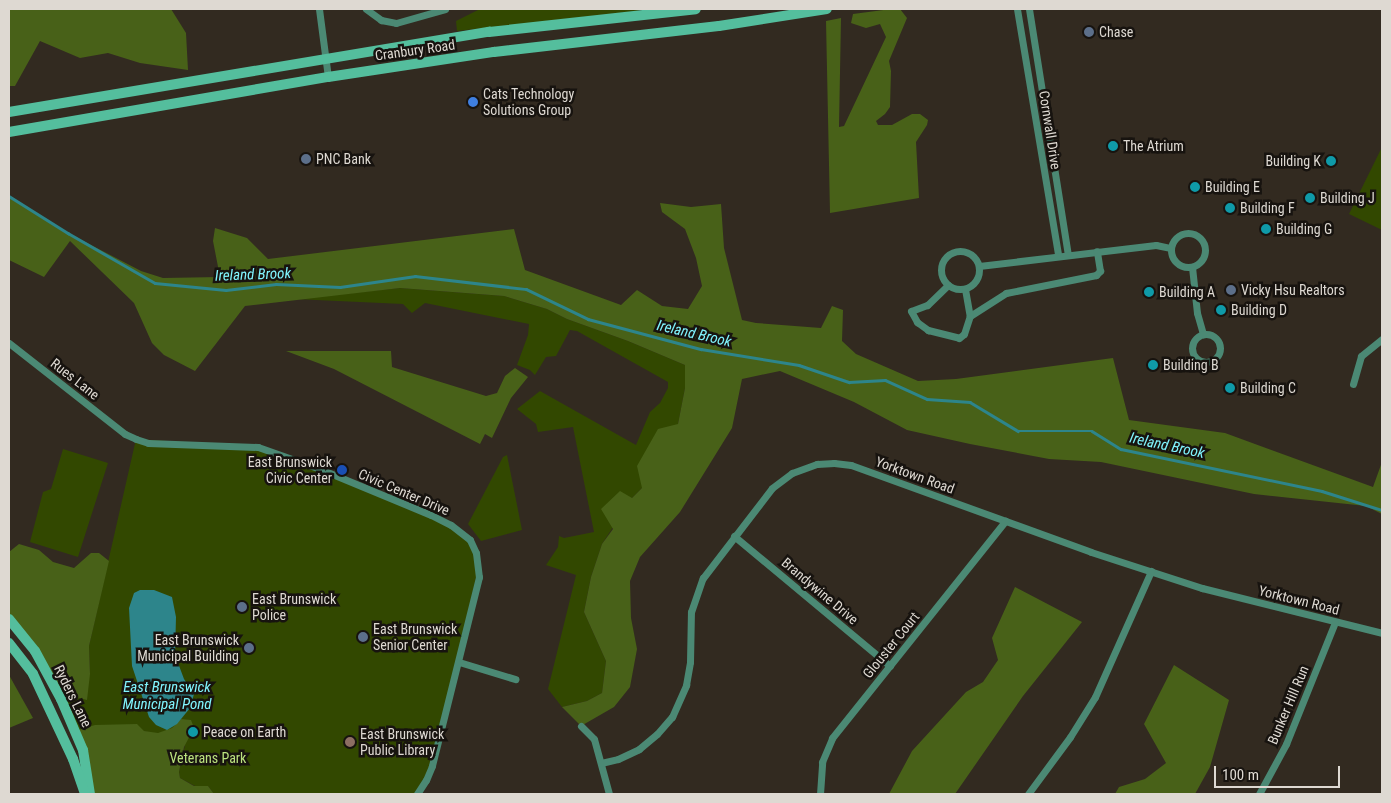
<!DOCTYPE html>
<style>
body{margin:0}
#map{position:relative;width:1391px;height:803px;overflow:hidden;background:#322a20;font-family:"Roboto Condensed",sans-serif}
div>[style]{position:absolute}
.green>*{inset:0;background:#324800}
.forest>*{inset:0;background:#486118}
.water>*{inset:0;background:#2d858b}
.stream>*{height:2.5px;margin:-1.25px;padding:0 1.25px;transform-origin:1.25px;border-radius:1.25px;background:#2d858b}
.street>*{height:7px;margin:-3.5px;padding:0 3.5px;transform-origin:3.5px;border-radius:3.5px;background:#4b8974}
.street>.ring{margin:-3.5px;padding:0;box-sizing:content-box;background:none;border:7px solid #4b8974;border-radius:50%}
.secondary>*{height:10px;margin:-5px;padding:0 5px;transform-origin:5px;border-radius:5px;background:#54be9d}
.dots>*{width:14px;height:14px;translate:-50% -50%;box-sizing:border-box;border:2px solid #17130f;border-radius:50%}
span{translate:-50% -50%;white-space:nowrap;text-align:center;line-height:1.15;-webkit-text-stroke:5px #17130f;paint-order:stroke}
.poi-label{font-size:14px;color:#ded9d2}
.left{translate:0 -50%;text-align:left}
.right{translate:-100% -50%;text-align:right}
.street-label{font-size:14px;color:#ded9d2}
.park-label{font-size:14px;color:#bbe27f}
.water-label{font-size:15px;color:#81f5fe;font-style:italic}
.frame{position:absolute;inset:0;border:10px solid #ded9d2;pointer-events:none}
.scale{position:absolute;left:1214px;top:766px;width:126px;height:22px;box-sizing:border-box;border:2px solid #ded9d2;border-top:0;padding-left:6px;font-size:15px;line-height:18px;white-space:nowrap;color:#ded9d2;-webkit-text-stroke:4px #17130f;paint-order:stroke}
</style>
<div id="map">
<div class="green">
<div style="clip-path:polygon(480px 9px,642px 9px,637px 11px,457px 31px,456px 21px)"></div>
<div style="clip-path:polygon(1382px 147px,1382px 230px,1349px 214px)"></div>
<div style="clip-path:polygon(400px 288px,504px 296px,547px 309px,567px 319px,628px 341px,685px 365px,685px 388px,678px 424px,642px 488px,632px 498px,602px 544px,591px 577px,584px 612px,606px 661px,602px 693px,587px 701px,562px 707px,548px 689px,576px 575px,546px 565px,558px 547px,559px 536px,564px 538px,594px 532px,573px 427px,538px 432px,536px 424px,517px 409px,540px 391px,636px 445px,650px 412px,660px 403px,668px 388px,668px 382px,577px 331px,570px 330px,556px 356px,546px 357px,535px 375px,530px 370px,517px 365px,528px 335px,529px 324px,425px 303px,412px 313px,403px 304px,294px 299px)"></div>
<div style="clip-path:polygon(136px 439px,258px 447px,431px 515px,470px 540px,479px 565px,432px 766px,417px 794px,214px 794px,208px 786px,195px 786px,180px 778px,179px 772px,185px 745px,144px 731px,75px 731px,54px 685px,90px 674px,89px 646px)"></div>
<div style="clip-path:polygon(63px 449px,108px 463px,78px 557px,30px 542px,43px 492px,51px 489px)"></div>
<div style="clip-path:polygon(507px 455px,522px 530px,481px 541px,468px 524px,503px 457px)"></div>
</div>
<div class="forest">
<div style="clip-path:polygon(9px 9px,171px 9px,186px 33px,188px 70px,140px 63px,108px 53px,80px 58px,40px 41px,15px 86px,9px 86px)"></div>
<div style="clip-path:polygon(891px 9px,900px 9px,907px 18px,889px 61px,891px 71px,890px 107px,885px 114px,876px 121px,878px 125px,892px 125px,912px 114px,920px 114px,928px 120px,927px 125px,916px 142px,919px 198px,830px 213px,826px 21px,841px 18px,839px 127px,844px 126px,886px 37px,880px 24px,866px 28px,851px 23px,853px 14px)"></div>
<div style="clip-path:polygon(9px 196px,68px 233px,141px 271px,163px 278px,220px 277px,213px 241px,215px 228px,247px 238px,268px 259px,514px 229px,525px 270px,621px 305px,637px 290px,662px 306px,688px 309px,702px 286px,696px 258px,685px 229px,662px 212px,660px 203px,691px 207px,721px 204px,724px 248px,742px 320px,756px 323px,821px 328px,832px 306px,843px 310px,842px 341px,856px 354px,918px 381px,956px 379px,1113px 358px,1129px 420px,1225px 433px,1373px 487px,1382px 462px,1382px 514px,1366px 506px,1254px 494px,1101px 462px,1049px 459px,970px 444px,907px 430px,854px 402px,780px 371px,742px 379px,732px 428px,680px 512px,640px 557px,630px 581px,631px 618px,637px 649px,630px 687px,614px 707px,581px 726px,562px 707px,587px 701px,602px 693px,606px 661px,584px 612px,591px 577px,602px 544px,613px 529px,601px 509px,620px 491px,632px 498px,642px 488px,637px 466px,658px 429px,678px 424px,685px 388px,685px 365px,628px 341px,567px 319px,547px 309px,504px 296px,400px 288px,245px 306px,195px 371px,164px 355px,152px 343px,134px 303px,70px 241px,44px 277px,9px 260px)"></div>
<div style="clip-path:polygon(286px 351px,391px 351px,392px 367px,486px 396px,497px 393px,505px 376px,515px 368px,528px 377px,511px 398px,492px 438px,485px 434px,480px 444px,334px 369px)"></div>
<div style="clip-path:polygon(19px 544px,39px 550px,53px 562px,74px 568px,91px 553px,99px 553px,109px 561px,89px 646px,90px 674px,87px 700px,69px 695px,54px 685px,9px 619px,9px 552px)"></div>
<div style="clip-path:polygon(1015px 587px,1082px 622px,1023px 696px,955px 794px,889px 794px,912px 751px,966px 692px,983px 682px,998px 660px,992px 638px)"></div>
<div style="clip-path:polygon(1174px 665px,1229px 700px,1210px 767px,1195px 794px,1115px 794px,1119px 787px,1145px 779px,1166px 763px,1144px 724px)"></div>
<div style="clip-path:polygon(9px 675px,33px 718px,9px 728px)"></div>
<div style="clip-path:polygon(181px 719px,191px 720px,194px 728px,184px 747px,179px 772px,180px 778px,194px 786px,208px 786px,214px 794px,90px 794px,75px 731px,95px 725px,137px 724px,144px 731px,158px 733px,172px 728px)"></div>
</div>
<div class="water">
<div style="clip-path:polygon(140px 590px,154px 590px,172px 597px,176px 617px,175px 655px,184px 679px,194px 694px,190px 708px,177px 724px,167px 730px,156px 725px,149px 717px,132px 666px,129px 608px,134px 593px)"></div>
</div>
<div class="stream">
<div style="left:9px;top:196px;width:70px;rotate:32.1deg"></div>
<div style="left:68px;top:233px;width:100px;rotate:29.9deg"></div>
<div style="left:155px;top:283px;width:71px;rotate:5.6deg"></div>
<div style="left:226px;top:290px;width:50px;rotate:-6.8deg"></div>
<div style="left:276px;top:284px;width:64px;rotate:2.7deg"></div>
<div style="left:340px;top:287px;width:76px;rotate:-8.3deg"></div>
<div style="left:415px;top:276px;width:112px;rotate:6.7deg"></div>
<div style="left:526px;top:289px;width:69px;rotate:25.8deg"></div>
<div style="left:588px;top:319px;width:117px;rotate:14.9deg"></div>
<div style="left:701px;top:349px;width:99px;rotate:9.3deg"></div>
<div style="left:799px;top:365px;width:53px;rotate:18.8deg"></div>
<div style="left:849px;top:382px;width:36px;rotate:-3deg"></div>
<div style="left:885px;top:380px;width:46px;rotate:24.3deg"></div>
<div style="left:927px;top:399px;width:43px;rotate:4deg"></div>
<div style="left:970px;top:402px;width:56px;rotate:31.1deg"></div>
<div style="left:1018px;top:431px;width:74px"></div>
<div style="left:1092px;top:431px;width:34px;rotate:32deg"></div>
<div style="left:1121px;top:449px;width:205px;rotate:11.8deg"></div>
<div style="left:1322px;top:491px;width:63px;rotate:17.6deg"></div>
</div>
<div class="street">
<div style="left:319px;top:9px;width:69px;rotate:82.5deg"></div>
<div style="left:366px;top:9px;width:19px;rotate:36deg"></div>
<div style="left:381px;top:20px;width:15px;rotate:11deg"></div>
<div style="left:396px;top:23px;width:51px;rotate:-15.9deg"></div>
<div style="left:1017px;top:9px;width:249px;rotate:80.5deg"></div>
<div style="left:1029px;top:9px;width:248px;rotate:81deg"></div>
<div class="ring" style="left:1171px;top:233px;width:27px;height:27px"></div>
<div class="ring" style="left:941px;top:251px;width:31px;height:31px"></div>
<div style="left:979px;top:266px;width:178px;rotate:-6.8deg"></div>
<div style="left:1156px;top:245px;width:14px;rotate:12deg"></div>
<div style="left:1192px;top:267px;width:46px;rotate:83.8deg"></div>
<div style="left:1197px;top:313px;width:22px;rotate:74deg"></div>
<div style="left:948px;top:285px;width:29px;rotate:136deg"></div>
<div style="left:927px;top:305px;width:17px;rotate:159deg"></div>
<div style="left:911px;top:311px;width:13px;rotate:61deg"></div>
<div style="left:917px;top:322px;width:14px;rotate:36deg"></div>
<div style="left:928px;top:330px;width:32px;rotate:14deg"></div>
<div style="left:959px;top:338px;width:6px;rotate:-39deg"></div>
<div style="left:964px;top:334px;width:19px;rotate:-72deg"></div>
<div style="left:970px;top:316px;width:43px;rotate:-32.6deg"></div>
<div style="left:1006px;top:293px;width:92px;rotate:-11.3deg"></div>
<div style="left:1096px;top:275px;width:6px;rotate:-45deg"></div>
<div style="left:1100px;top:271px;width:20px;rotate:-99deg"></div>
<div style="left:965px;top:289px;width:27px;rotate:80deg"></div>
<div class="ring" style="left:1192px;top:334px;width:21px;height:21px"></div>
<div style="left:9px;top:343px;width:147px;rotate:38.1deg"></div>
<div style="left:125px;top:434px;width:12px;rotate:24deg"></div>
<div style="left:136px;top:439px;width:13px;rotate:18deg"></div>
<div style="left:148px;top:443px;width:110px;rotate:2.1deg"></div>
<div style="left:258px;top:447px;width:66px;rotate:19.5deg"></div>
<div style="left:320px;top:469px;width:120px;rotate:22.5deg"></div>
<div style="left:431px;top:515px;width:22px;rotate:27deg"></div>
<div style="left:451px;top:525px;width:24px;rotate:38deg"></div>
<div style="left:470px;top:540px;width:14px;rotate:65deg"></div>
<div style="left:476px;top:553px;width:24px;rotate:83deg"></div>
<div style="left:479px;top:577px;width:195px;rotate:104deg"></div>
<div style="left:432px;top:766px;width:15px;rotate:113deg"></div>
<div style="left:426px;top:780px;width:17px;rotate:123deg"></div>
<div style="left:1353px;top:384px;width:29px;rotate:-74deg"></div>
<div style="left:1361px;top:356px;width:27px;rotate:-39deg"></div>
<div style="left:734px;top:536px;width:203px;rotate:39.8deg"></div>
<div style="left:459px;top:662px;width:59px;rotate:16.9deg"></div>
<div style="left:581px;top:726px;width:18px;rotate:45deg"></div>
<div style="left:594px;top:739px;width:57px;rotate:74.7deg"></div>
<div style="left:601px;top:763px;width:17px;rotate:-13deg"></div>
<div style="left:618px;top:759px;width:23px;rotate:-25deg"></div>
<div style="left:639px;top:749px;width:23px;rotate:-40deg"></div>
<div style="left:657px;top:734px;width:23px;rotate:-49deg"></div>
<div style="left:672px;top:717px;width:35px;rotate:-66deg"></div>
<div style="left:686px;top:685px;width:23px;rotate:-80deg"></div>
<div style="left:690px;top:662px;width:50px;rotate:-88.9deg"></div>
<div style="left:691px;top:612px;width:36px;rotate:-71deg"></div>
<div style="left:703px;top:578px;width:113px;rotate:-52.5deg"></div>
<div style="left:772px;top:488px;width:25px;rotate:-37deg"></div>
<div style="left:792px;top:473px;width:27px;rotate:-20deg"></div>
<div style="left:817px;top:464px;width:17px;rotate:-3deg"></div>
<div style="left:834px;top:463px;width:17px;rotate:7deg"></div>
<div style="left:851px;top:465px;width:255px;rotate:19.9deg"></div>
<div style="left:1091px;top:552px;width:117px;rotate:18deg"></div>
<div style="left:1202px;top:588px;width:186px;rotate:14deg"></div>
<div style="left:820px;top:794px;width:32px;rotate:-86deg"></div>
<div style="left:822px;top:762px;width:26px;rotate:-67deg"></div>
<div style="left:832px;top:738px;width:278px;rotate:-51.4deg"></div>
<div style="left:1028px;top:794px;width:71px;rotate:-53.6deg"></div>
<div style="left:1070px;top:737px;width:47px;rotate:-58deg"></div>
<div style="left:1095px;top:697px;width:138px;rotate:-66deg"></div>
<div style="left:1259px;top:794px;width:57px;rotate:-61.6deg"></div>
<div style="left:1286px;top:744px;width:131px;rotate:-68.1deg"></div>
</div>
<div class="secondary">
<div style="left:9px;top:112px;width:487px;rotate:-9.5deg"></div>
<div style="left:489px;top:32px;width:208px;rotate:-6.3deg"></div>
<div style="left:9px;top:132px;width:324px;rotate:-9.8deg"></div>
<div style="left:328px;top:77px;width:168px;rotate:-8.6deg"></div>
<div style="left:494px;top:52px;width:226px;rotate:-6.6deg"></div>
<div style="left:719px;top:26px;width:109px;rotate:-8.9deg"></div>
<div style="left:9px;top:619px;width:41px;rotate:50.9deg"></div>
<div style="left:35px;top:651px;width:55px;rotate:61.6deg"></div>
<div style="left:61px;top:699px;width:56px;rotate:66.7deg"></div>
<div style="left:83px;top:750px;width:45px;rotate:81deg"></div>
<div style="left:9px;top:643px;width:39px;rotate:52deg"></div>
<div style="left:33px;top:674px;width:94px;rotate:64.8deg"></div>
<div style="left:73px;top:759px;width:37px;rotate:71deg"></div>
</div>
<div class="dots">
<div style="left:1089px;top:32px;background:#5c6f8a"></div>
<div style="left:473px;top:102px;background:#3f7fe0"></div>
<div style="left:1113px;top:146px;background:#0f9aa8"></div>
<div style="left:306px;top:159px;background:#5c6f8a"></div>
<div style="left:1331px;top:161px;background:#0f9aa8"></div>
<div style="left:1195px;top:187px;background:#0f9aa8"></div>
<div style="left:1310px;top:198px;background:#0f9aa8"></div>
<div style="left:1230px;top:208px;background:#0f9aa8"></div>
<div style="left:1266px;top:229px;background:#0f9aa8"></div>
<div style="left:1231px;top:290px;background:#5c6f8a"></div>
<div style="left:1149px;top:292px;background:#0f9aa8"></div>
<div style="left:1221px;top:310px;background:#0f9aa8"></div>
<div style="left:1153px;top:365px;background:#0f9aa8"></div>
<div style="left:1230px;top:388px;background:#0f9aa8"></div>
<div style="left:342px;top:470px;background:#1a4fb4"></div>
<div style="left:242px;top:607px;background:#5c6f8a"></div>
<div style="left:363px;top:637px;background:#5c6f8a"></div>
<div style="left:249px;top:648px;background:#5c6f8a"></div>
<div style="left:193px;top:732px;background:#0f9aa8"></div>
<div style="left:350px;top:742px;background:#8d6e63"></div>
</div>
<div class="poi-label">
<span class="left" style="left:1099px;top:32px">Chase</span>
<span class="left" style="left:483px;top:102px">Cats Technology<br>Solutions Group</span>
<span class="left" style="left:1123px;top:146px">The Atrium</span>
<span class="left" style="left:316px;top:159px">PNC Bank</span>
<span class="right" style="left:1321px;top:161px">Building K</span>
<span class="left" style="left:1205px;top:187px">Building E</span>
<span class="left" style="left:1320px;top:198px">Building J</span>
<span class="left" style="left:1240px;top:208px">Building F</span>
<span class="left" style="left:1276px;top:229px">Building G</span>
<span class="left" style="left:1241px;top:290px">Vicky Hsu Realtors</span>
<span class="left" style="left:1159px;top:292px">Building A</span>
<span class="left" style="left:1231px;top:310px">Building D</span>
<span class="left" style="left:1163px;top:365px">Building B</span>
<span class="left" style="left:1240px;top:388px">Building C</span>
<span class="right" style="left:332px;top:470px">East Brunswick<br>Civic Center</span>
<span class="left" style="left:252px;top:607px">East Brunswick<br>Police</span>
<span class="left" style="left:373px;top:637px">East Brunswick<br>Senior Center</span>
<span class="right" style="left:239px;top:648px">East Brunswick<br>Municipal Building</span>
<span class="left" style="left:203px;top:732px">Peace on Earth</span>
<span class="left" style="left:360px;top:742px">East Brunswick<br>Public Library</span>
</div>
<div class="street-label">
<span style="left:415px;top:50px;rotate:-8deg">Cranbury Road</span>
<span style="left:1050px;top:130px;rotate:81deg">Cornwall Drive</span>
<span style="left:75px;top:379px;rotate:38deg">Rues Lane</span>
<span style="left:915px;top:475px;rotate:20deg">Yorktown Road</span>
<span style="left:404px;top:492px;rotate:23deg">Civic Center Drive</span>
<span style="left:820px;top:591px;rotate:40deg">Brandywine Drive</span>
<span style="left:1299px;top:600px;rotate:14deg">Yorktown Road</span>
<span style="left:891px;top:645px;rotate:-51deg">Glouster Court</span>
<span style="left:73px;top:696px;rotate:64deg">Ryders Lane</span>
<span style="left:1288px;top:705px;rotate:-67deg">Bunker Hill Run</span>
</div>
<div class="park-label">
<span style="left:208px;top:758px">Veterans Park</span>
</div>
<div class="water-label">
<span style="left:253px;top:275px;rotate:-2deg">Ireland Brook</span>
<span style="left:694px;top:334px;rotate:13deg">Ireland Brook</span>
<span style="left:1167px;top:446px;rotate:12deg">Ireland Brook</span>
<span style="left:167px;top:696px">East Brunswick<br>Municipal Pond</span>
</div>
<div class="frame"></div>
<div class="scale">100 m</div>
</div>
